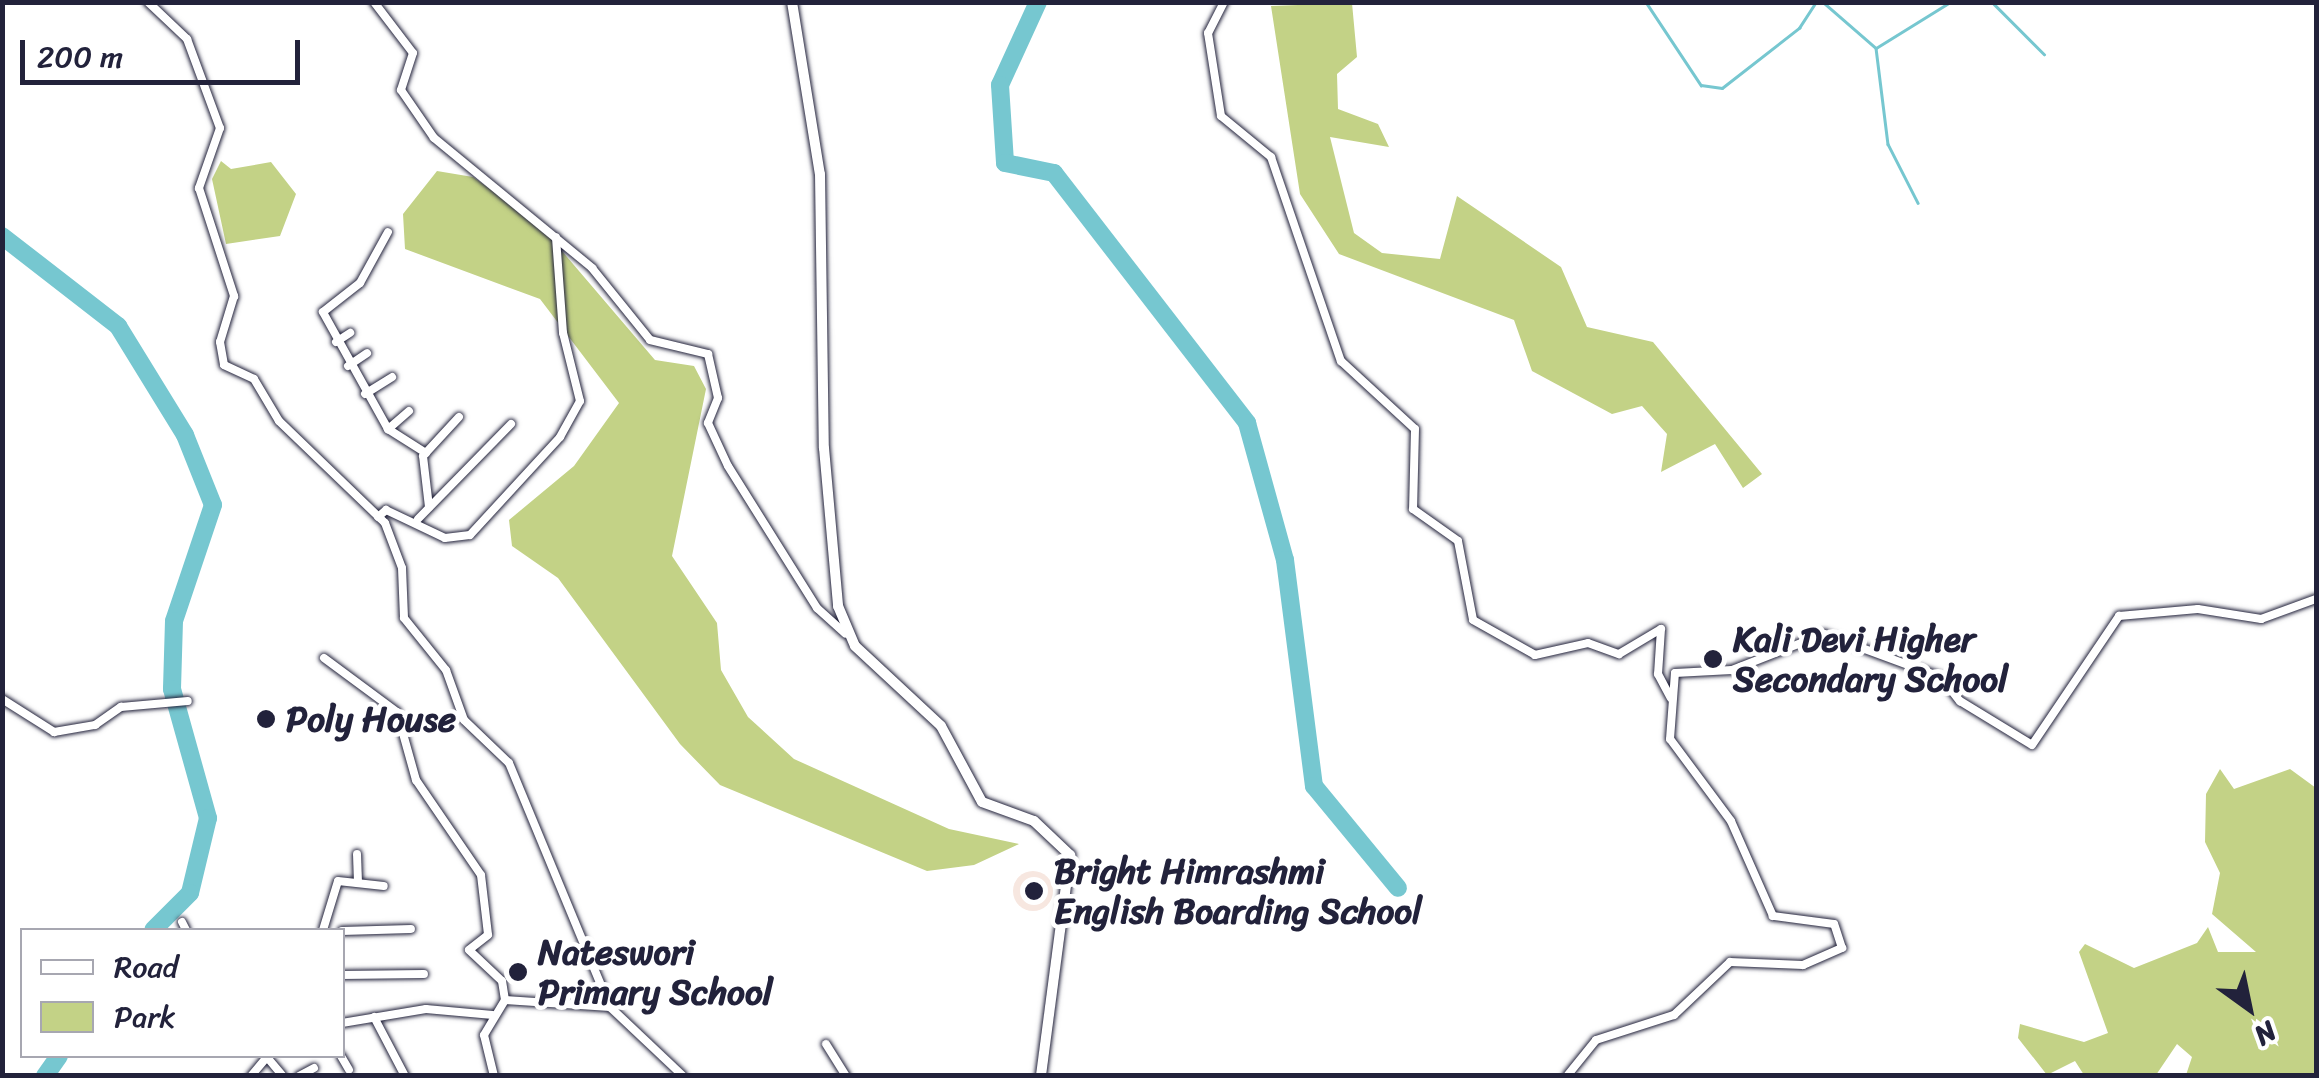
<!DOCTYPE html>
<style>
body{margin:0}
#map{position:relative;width:2319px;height:1078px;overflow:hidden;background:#fff;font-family:Sriracha,sans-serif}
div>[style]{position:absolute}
.built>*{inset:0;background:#f7e7e0}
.round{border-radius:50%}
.green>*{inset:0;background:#c3d286}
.stream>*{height:2.5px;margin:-1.25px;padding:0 1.25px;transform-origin:1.25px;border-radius:1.25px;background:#76c7d0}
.river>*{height:18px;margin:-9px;padding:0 9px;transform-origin:9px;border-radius:9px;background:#76c7d0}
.roads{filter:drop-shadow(0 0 2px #22223b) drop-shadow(0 0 2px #22223b)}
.minor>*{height:8px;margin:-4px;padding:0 4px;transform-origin:4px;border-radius:4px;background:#fff}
.tertiary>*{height:10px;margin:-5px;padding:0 5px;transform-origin:5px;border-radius:5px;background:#fff}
.dots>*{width:28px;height:28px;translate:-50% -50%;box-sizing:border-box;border:5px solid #fff;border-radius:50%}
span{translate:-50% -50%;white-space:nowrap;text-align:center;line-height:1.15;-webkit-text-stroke:9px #fff;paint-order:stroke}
.poi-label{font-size:35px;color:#22223b;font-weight:700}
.left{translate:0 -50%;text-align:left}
.frame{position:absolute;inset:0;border:5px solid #22223b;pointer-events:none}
.legend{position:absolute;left:20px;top:928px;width:325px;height:130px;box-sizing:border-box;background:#fff;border:2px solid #a7a7b1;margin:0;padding:12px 18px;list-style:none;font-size:30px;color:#22223b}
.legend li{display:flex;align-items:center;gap:20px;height:50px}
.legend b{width:50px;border:2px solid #a7a7b1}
.north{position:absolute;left:2199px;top:958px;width:100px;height:100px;-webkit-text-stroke:8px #fff;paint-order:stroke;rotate:147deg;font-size:28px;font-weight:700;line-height:40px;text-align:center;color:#22223b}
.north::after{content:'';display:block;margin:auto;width:35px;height:45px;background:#22223b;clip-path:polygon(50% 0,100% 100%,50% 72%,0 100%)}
.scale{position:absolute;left:20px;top:40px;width:280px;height:45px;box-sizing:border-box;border:5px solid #22223b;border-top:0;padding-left:12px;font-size:30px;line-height:35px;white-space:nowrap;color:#22223b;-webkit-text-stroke:8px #fff;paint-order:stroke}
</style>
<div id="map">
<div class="built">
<div class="round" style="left:1013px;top:871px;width:40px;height:40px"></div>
</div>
<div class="green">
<div style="clip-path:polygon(1352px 3px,1357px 57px,1337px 74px,1338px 109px,1378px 124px,1389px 147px,1330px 137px,1354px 233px,1382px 253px,1440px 259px,1457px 196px,1561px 267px,1587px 327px,1653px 342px,1762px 474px,1743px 488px,1715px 444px,1661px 472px,1667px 434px,1642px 406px,1612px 414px,1532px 371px,1514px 320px,1339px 254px,1300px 194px,1271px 6px)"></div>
<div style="clip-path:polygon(221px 161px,231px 169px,271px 162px,296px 194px,280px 236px,226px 244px,212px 179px)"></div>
<div style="clip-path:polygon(437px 171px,473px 177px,538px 223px,655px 360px,694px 366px,706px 389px,672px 556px,717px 623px,721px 670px,748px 717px,794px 759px,949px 829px,1019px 844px,974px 865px,927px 871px,720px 785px,680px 744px,558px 578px,512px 546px,509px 520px,574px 466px,619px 403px,540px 299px,405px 249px,403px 214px)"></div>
<div style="clip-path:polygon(2220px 769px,2234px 789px,2290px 769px,2316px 788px,2316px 1075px,2186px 1075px,2192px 1057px,2177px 1044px,2156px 1075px,2084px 1075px,2075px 1061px,2047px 1075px,2018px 1038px,2020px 1024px,2084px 1042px,2108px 1033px,2079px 952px,2085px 944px,2134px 968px,2197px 943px,2208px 927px,2218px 952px,2256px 952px,2212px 914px,2220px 873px,2205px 842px,2206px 794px)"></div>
</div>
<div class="stream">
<div style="left:1646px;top:2px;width:100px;rotate:56.5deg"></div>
<div style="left:1701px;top:85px;width:21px;rotate:8deg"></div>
<div style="left:1722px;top:88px;width:98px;rotate:-37.9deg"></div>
<div style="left:1799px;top:28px;width:31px;rotate:-57deg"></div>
<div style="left:1823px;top:2px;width:70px;rotate:41deg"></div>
<div style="left:1876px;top:48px;width:84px;rotate:-31.8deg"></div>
<div style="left:1947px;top:4px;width:47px"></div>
<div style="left:1994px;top:4px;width:71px;rotate:45deg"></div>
<div style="left:1876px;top:48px;width:97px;rotate:82.9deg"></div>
<div style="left:1888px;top:144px;width:66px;rotate:63deg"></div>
</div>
<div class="river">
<div style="left:1038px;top:2px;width:91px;rotate:114.6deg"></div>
<div style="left:1000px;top:85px;width:78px;rotate:86.3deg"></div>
<div style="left:1005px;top:163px;width:50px;rotate:11.5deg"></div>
<div style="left:1054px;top:173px;width:316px;rotate:52.3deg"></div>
<div style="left:1247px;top:423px;width:142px;rotate:74.5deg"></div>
<div style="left:1285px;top:560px;width:228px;rotate:82.7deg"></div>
<div style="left:1314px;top:786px;width:132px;rotate:50.5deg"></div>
<div style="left:2px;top:236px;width:147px;rotate:37.8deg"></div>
<div style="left:118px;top:326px;width:128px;rotate:58.4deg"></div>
<div style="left:185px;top:435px;width:75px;rotate:68.2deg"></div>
<div style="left:213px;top:505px;width:122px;rotate:108.6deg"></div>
<div style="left:174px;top:621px;width:68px;rotate:91.7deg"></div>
<div style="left:172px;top:689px;width:134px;rotate:74.4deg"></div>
<div style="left:208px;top:818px;width:77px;rotate:103.5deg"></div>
<div style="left:190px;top:893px;width:52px;rotate:135deg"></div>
<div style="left:45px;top:1076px;width:24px;rotate:-55deg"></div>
</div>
<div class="roads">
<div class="minor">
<div style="left:148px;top:2px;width:54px;rotate:43.5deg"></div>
<div style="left:187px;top:39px;width:95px;rotate:69.7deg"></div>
<div style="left:220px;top:128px;width:64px;rotate:109.3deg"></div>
<div style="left:199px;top:188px;width:114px;rotate:72deg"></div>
<div style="left:234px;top:296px;width:48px;rotate:106.9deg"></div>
<div style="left:220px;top:342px;width:23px;rotate:80deg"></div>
<div style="left:224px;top:365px;width:33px;rotate:25deg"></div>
<div style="left:254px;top:379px;width:49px;rotate:59.2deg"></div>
<div style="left:279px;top:421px;width:147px;rotate:43.9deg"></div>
<div style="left:385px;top:523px;width:48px;rotate:69.3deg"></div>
<div style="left:402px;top:568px;width:50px;rotate:87.7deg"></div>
<div style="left:404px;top:618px;width:67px;rotate:51.1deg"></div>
<div style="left:446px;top:670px;width:53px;rotate:70.2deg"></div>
<div style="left:464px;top:720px;width:62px;rotate:43.7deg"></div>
<div style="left:509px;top:763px;width:264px;rotate:67.5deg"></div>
<div style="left:610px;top:1007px;width:100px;rotate:43.4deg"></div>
<div style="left:374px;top:2px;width:64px;rotate:52.6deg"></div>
<div style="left:413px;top:53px;width:39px;rotate:108deg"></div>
<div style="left:401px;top:90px;width:58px;rotate:55.5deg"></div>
<div style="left:434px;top:138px;width:205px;rotate:39.4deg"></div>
<div style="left:592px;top:268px;width:92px;rotate:51.1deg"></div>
<div style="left:650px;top:340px;width:60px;rotate:13.6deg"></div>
<div style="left:708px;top:354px;width:45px;rotate:77.2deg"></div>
<div style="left:718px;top:398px;width:27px;rotate:112deg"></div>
<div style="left:708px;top:423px;width:47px;rotate:65.1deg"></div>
<div style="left:728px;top:466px;width:168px;rotate:57.9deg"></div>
<div style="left:817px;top:608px;width:38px;rotate:42deg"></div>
<div style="left:1224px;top:2px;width:35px;rotate:117deg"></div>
<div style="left:1208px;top:33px;width:84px;rotate:81.1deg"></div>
<div style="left:1221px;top:116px;width:65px;rotate:39.4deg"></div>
<div style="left:1271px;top:157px;width:216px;rotate:71.1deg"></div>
<div style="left:1341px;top:361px;width:100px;rotate:42.6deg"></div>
<div style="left:1415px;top:429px;width:80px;rotate:91.4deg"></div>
<div style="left:1413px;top:509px;width:55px;rotate:35.4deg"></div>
<div style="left:1458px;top:541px;width:80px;rotate:79.2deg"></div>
<div style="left:1473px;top:620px;width:71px;rotate:29.4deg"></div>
<div style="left:1535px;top:655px;width:54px;rotate:-12.8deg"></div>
<div style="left:1588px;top:643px;width:33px;rotate:20deg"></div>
<div style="left:1619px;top:654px;width:49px;rotate:-30.8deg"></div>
<div style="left:1661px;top:629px;width:45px;rotate:93.8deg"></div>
<div style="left:1658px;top:674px;width:27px;rotate:62deg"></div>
<div style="left:336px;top:342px;width:17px;rotate:-33deg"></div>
<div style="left:348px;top:366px;width:23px;rotate:-34deg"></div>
<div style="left:365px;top:394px;width:32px;rotate:-32deg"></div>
<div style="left:409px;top:411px;width:28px;rotate:139deg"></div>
<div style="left:388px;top:429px;width:45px;rotate:32.3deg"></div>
<div style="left:388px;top:429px;width:134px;rotate:-119.1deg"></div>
<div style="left:323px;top:312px;width:47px;rotate:-38.1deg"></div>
<div style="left:360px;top:283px;width:58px;rotate:-61.2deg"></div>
<div style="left:429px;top:507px;width:51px;rotate:-96.7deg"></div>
<div style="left:423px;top:456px;width:53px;rotate:-47.3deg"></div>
<div style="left:378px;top:517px;width:11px;rotate:-41deg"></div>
<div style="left:386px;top:510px;width:65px;rotate:25.4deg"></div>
<div style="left:445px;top:538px;width:25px;rotate:-7deg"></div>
<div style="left:470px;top:535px;width:133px;rotate:-47.4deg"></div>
<div style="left:560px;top:437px;width:41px;rotate:-60.9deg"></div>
<div style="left:580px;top:401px;width:70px;rotate:-104deg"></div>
<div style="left:563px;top:333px;width:96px;rotate:-94.2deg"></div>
<div style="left:418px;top:519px;width:133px;rotate:-45.6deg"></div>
<div style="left:324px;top:658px;width:91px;rotate:36.5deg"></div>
<div style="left:397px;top:712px;width:71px;rotate:74.4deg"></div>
<div style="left:416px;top:780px;width:115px;rotate:55.6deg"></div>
<div style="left:481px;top:875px;width:60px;rotate:83.3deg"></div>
<div style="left:488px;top:935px;width:24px;rotate:142deg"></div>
<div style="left:469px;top:950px;width:45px;rotate:43.2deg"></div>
<div style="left:502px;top:981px;width:19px;rotate:81deg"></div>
<div style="left:2px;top:699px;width:62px;rotate:32.4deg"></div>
<div style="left:54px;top:732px;width:42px;rotate:-9.7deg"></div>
<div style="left:95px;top:725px;width:32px;rotate:-35deg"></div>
<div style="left:121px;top:707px;width:67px;rotate:-5.1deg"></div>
<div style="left:357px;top:854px;width:29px;rotate:88deg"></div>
<div style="left:182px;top:922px;width:9px;rotate:63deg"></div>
<div style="left:323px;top:930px;width:51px;rotate:-73deg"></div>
<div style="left:338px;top:881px;width:46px;rotate:6.2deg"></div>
<div style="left:342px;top:931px;width:69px;rotate:-1.7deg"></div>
<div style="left:342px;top:975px;width:82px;rotate:-0.7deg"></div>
<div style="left:374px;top:1017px;width:67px;rotate:62.3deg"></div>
<div style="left:342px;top:1023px;width:85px;rotate:-9.5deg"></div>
<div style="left:426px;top:1009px;width:67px;rotate:5.1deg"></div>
<div style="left:826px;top:1044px;width:38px;rotate:58deg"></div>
<div style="left:266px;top:1056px;width:26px;rotate:50deg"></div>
<div style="left:341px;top:1056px;width:16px;rotate:60deg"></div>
<div style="left:251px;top:1076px;width:25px;rotate:-50deg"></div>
<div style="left:299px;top:1076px;width:17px;rotate:-28deg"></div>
<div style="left:494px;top:1076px;width:42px;rotate:-103.7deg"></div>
<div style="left:484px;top:1035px;width:41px;rotate:-59deg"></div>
<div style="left:505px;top:1000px;width:105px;rotate:3.8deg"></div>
<div style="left:1567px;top:1076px;width:46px;rotate:-51.1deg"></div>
<div style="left:1596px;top:1040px;width:82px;rotate:-17.8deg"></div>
<div style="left:1674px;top:1015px;width:77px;rotate:-43.4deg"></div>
<div style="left:1730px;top:962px;width:73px;rotate:2.4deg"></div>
<div style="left:1803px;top:965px;width:43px;rotate:-23.6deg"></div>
<div style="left:1842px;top:948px;width:25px;rotate:-108deg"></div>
<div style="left:1834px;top:924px;width:62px;rotate:-172.5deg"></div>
<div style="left:1773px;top:916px;width:104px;rotate:-113.9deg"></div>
<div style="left:1731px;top:821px;width:102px;rotate:-126.6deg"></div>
<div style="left:1670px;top:739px;width:66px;rotate:-85.7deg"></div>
<div style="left:1675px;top:673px;width:57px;rotate:-3deg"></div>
<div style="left:1732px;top:670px;width:99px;rotate:-21.4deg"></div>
<div style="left:1824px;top:634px;width:125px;rotate:20.2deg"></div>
<div style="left:1941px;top:677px;width:31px;rotate:52deg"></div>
<div style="left:1960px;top:701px;width:84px;rotate:31.4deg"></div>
<div style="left:2032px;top:745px;width:156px;rotate:-56deg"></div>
<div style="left:2119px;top:616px;width:79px;rotate:-5.1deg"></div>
<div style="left:2198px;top:609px;width:64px;rotate:9deg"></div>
<div style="left:2261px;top:619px;width:59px;rotate:-20deg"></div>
</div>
<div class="tertiary">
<div style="left:792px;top:2px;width:174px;rotate:80.8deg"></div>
<div style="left:820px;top:174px;width:274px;rotate:89.2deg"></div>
<div style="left:824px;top:448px;width:159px;rotate:84.9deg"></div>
<div style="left:838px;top:606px;width:43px;rotate:67deg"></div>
<div style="left:855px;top:646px;width:117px;rotate:42.9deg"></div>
<div style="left:941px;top:726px;width:86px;rotate:61.7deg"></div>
<div style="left:982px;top:802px;width:55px;rotate:20.1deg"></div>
<div style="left:1034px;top:821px;width:50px;rotate:43.4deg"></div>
<div style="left:1070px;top:855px;width:223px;rotate:97.5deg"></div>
</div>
</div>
<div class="dots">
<div style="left:1713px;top:659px;background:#22223b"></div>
<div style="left:266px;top:719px;background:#22223b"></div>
<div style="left:1034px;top:891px;background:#22223b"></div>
<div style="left:518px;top:972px;background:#22223b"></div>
</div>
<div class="poi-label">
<span class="left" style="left:1733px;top:659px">Kali Devi Higher<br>Secondary School</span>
<span class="left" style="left:286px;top:719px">Poly House</span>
<span class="left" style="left:1054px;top:891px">Bright Himrashmi<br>English Boarding School</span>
<span class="left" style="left:538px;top:972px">Nateswori<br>Primary School</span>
</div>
<div class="frame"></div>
<ul class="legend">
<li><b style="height:12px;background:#fff"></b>Road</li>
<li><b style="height:28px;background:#c3d286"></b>Park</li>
</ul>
<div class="north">N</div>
<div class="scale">200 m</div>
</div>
